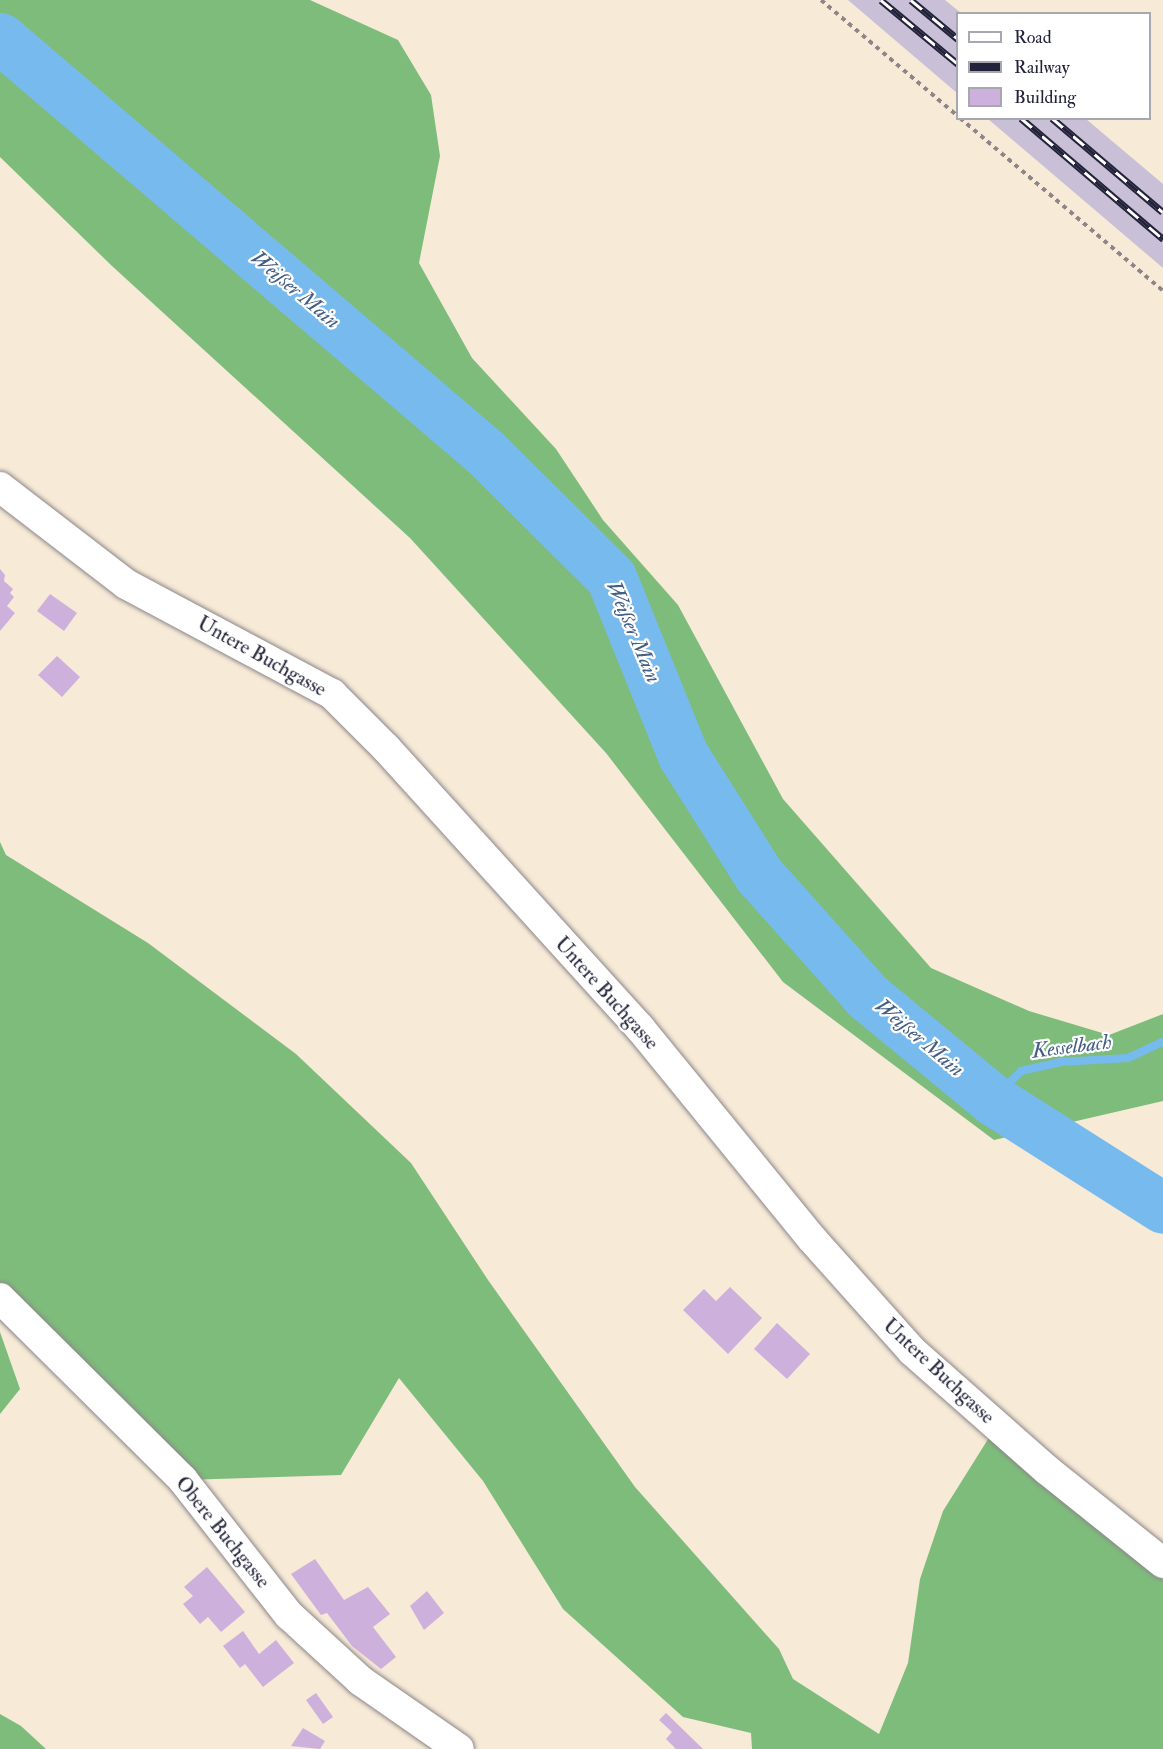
<!DOCTYPE html>
<meta charset="utf-8">
<style>
body{margin:0}
#map{position:relative;width:1163px;height:1749px;overflow:hidden;background:#f7ead7;font-family:"IM FELL Double Pica",serif}
div>[style]{position:absolute}
.industrial>*{inset:0;background:#c9bfd7}
.forest>*{inset:0;background:#7ebc7c}
.stream>*{height:8px;margin:-4px;padding:0 4px;transform-origin:4px;border-radius:4px;background:#7be}
.river>*{height:51px;margin:-25.5px;padding:0 25.5px;transform-origin:25.5px;border-radius:25.5px;background:#7be}
.building>*{inset:0;background:#ceb0dc}
.path>*{height:4px;margin-top:-2px;transform-origin:0;background:repeating-linear-gradient(90deg,#8c8689 0 4.5px,transparent 0 9px)}
.roads{filter:drop-shadow(0 0 2px #8c8689) drop-shadow(0 0 2px #8c8689)}
.street>*{height:30px;margin:-15px;padding:0 15px;transform-origin:15px;border-radius:15px;background:#fff}
.rail>*{height:7px;margin-top:-3.5px;transform-origin:0;background:repeating-linear-gradient(90deg,#fff 0 14px,#22223b 0 28px);box-sizing:border-box;border-block:2px solid #22223b}
span{translate:-50% -50%;white-space:nowrap;text-align:center;line-height:1.15;-webkit-text-stroke:4.5px #fff;paint-order:stroke}
.street-label{font-size:20px;color:#22223b}
.water-label{font-size:21px;color:#445f83;font-style:italic}
.legend{position:absolute;left:956px;top:12px;width:195px;height:108px;box-sizing:border-box;background:#fff;border:2px solid #a7a7b1;margin:0;padding:8px 10px;list-style:none;font-size:18px;color:#22223b}
.legend li{display:flex;align-items:center;gap:12px;height:30px}
.legend b{width:30px;border:2px solid #a7a7b1}
</style>
<div id="map">
<div class="industrial">
<div style="clip-path:polygon(848px 0,945px 0,961px 13px,958px 14px,957px 93px)"></div>
<div style="clip-path:polygon(988px 119px,1086px 119px,1163px 184px,1163px 268px)"></div>
</div>
<div class="forest">
<div style="clip-path:polygon(0 0,310px 0,398px 40px,431px 95px,440px 156px,419px 263px,472px 358px,556px 449px,603px 520px,678px 605px,783px 799px,931px 968px,1029px 1011px,1109px 1035px,1163px 1014px,1163px 1101px,994px 1140px,783px 982px,606px 753px,410px 538px,112px 266px,0 157px)"></div>
<div style="clip-path:polygon(0 842px,6px 855px,148px 943px,296px 1054px,411px 1163px,488px 1280px,635px 1487px,779px 1649px,793px 1679px,879px 1734px,908px 1663px,920px 1579px,943px 1511px,990px 1436px,1163px 1573px,1163px 1749px,752px 1749px,751px 1733px,683px 1717px,563px 1609px,483px 1481px,399px 1378px,341px 1475px,183px 1480px,0 1298px)"></div>
<div style="clip-path:polygon(0 1332px,20px 1389px,0 1414px)"></div>
<div style="clip-path:polygon(0 1714px,21px 1726px,46px 1749px,0 1749px)"></div>
</div>
<div class="stream">
<div style="left:993px;top:1100px;width:40px;rotate:-46deg"></div>
<div style="left:1021px;top:1071px;width:41px;rotate:-12.7deg"></div>
<div style="left:1061px;top:1062px;width:67px;rotate:-3.4deg"></div>
<div style="left:1128px;top:1058px;width:38px;rotate:-25deg"></div>
</div>
<div class="river">
<div style="left:0;top:38px;width:639px;rotate:40.49deg"></div>
<div style="left:486px;top:453px;width:176px;rotate:44.8deg"></div>
<div style="left:611px;top:577px;width:192px;rotate:68deg"></div>
<div style="left:683px;top:755px;width:142px;rotate:57.7deg"></div>
<div style="left:759px;top:875px;width:162px;rotate:48.2deg"></div>
<div style="left:867px;top:996px;width:163px;rotate:39.5deg"></div>
<div style="left:993px;top:1100px;width:201px;rotate:32.4deg"></div>
</div>
<div class="building">
<div style="clip-path:polygon(0 569px,5px 575px,4px 581px,13px 589px,10px 593px,14px 597px,7px 606px,15px 613px,0 631px)"></div>
<div style="clip-path:polygon(50px 594px,77px 613px,64px 631px,37px 611px)"></div>
<div style="clip-path:polygon(57px 656px,80px 677px,62px 697px,38px 675px)"></div>
<div style="clip-path:polygon(730px 1287px,762px 1318px,728px 1354px,683px 1310px,704px 1289px,716px 1301px)"></div>
<div style="clip-path:polygon(777px 1323px,810px 1354px,787px 1379px,754px 1349px)"></div>
<div style="clip-path:polygon(315px 1559px,344px 1600px,368px 1587px,390px 1614px,373px 1627px,396px 1657px,381px 1669px,352px 1646px,327px 1613px,321px 1615px,291px 1574px)"></div>
<div style="clip-path:polygon(207px 1567px,245px 1612px,221px 1632px,208px 1617px,200px 1624px,183px 1604px,193px 1596px,184px 1587px)"></div>
<div style="clip-path:polygon(427px 1591px,444px 1613px,424px 1630px,410px 1606px)"></div>
<div style="clip-path:polygon(243px 1631px,259px 1654px,276px 1640px,294px 1663px,263px 1687px,245px 1664px,240px 1668px,223px 1646px)"></div>
<div style="clip-path:polygon(316px 1693px,333px 1717px,323px 1724px,306px 1700px)"></div>
<div style="clip-path:polygon(666px 1713px,703px 1749px,676px 1749px,666px 1739px,672px 1732px,659px 1720px)"></div>
<div style="clip-path:polygon(303px 1728px,325px 1741px,320px 1749px,291px 1746px)"></div>
</div>
<div class="path">
<div style="left:821px;top:0;width:180px;rotate:40.3deg"></div>
<div style="left:960px;top:118px;width:267px;rotate:40.4deg"></div>
</div>
<div class="roads">
<div class="street">
<div style="left:0;top:487px;width:159px;rotate:37.6deg"></div>
<div style="left:126px;top:584px;width:234px;rotate:28.1deg"></div>
<div style="left:332px;top:694px;width:76px;rotate:45deg"></div>
<div style="left:386px;top:748px;width:378px;rotate:47.8deg"></div>
<div style="left:640px;top:1028px;width:272px;rotate:50.8deg"></div>
<div style="left:812px;top:1239px;width:150px;rotate:48.2deg"></div>
<div style="left:912px;top:1351px;width:180px;rotate:41.4deg"></div>
<div style="left:1047px;top:1470px;width:149px;rotate:38.7deg"></div>
<div style="left:0;top:1298px;width:258px;rotate:44.8deg"></div>
<div style="left:183px;top:1480px;width:172px;rotate:51.9deg"></div>
<div style="left:289px;top:1615px;width:98px;rotate:42.5deg"></div>
<div style="left:361px;top:1681px;width:119px;rotate:34.8deg"></div>
</div>
</div>
<div class="rail">
<div style="left:881px;top:0;width:100px;rotate:39.7deg"></div>
<div style="left:911px;top:0;width:61px;rotate:39.7deg"></div>
<div style="left:1021px;top:118px;width:187px;rotate:40.4deg"></div>
<div style="left:1052px;top:118px;width:145px;rotate:40.3deg"></div>
</div>
<div class="street-label">
<span style="left:262px;top:656px;rotate:29deg">Untere Buchgasse</span>
<span style="left:607px;top:993px;rotate:48deg">Untere Buchgasse</span>
<span style="left:939px;top:1371px;rotate:43deg">Untere Buchgasse</span>
<span style="left:223px;top:1532px;rotate:51deg">Obere Buchgasse</span>
</div>
<div class="water-label">
<span style="left:295px;top:290px;rotate:40deg">Weißer Main</span>
<span style="left:633px;top:632px;rotate:67deg">Weißer Main</span>
<span style="left:919px;top:1038px;rotate:40deg">Weißer Main</span>
<span style="left:1072px;top:1047px;rotate:-7deg">Kesselbach</span>
</div>
<ul class="legend">
<li><b style="height:8px;background:#fff"></b>Road</li>
<li><b style="height:8px;background:#22223b"></b>Railway</li>
<li><b style="height:16px;background:#ceb0dc"></b>Building</li>
</ul>
</div>
